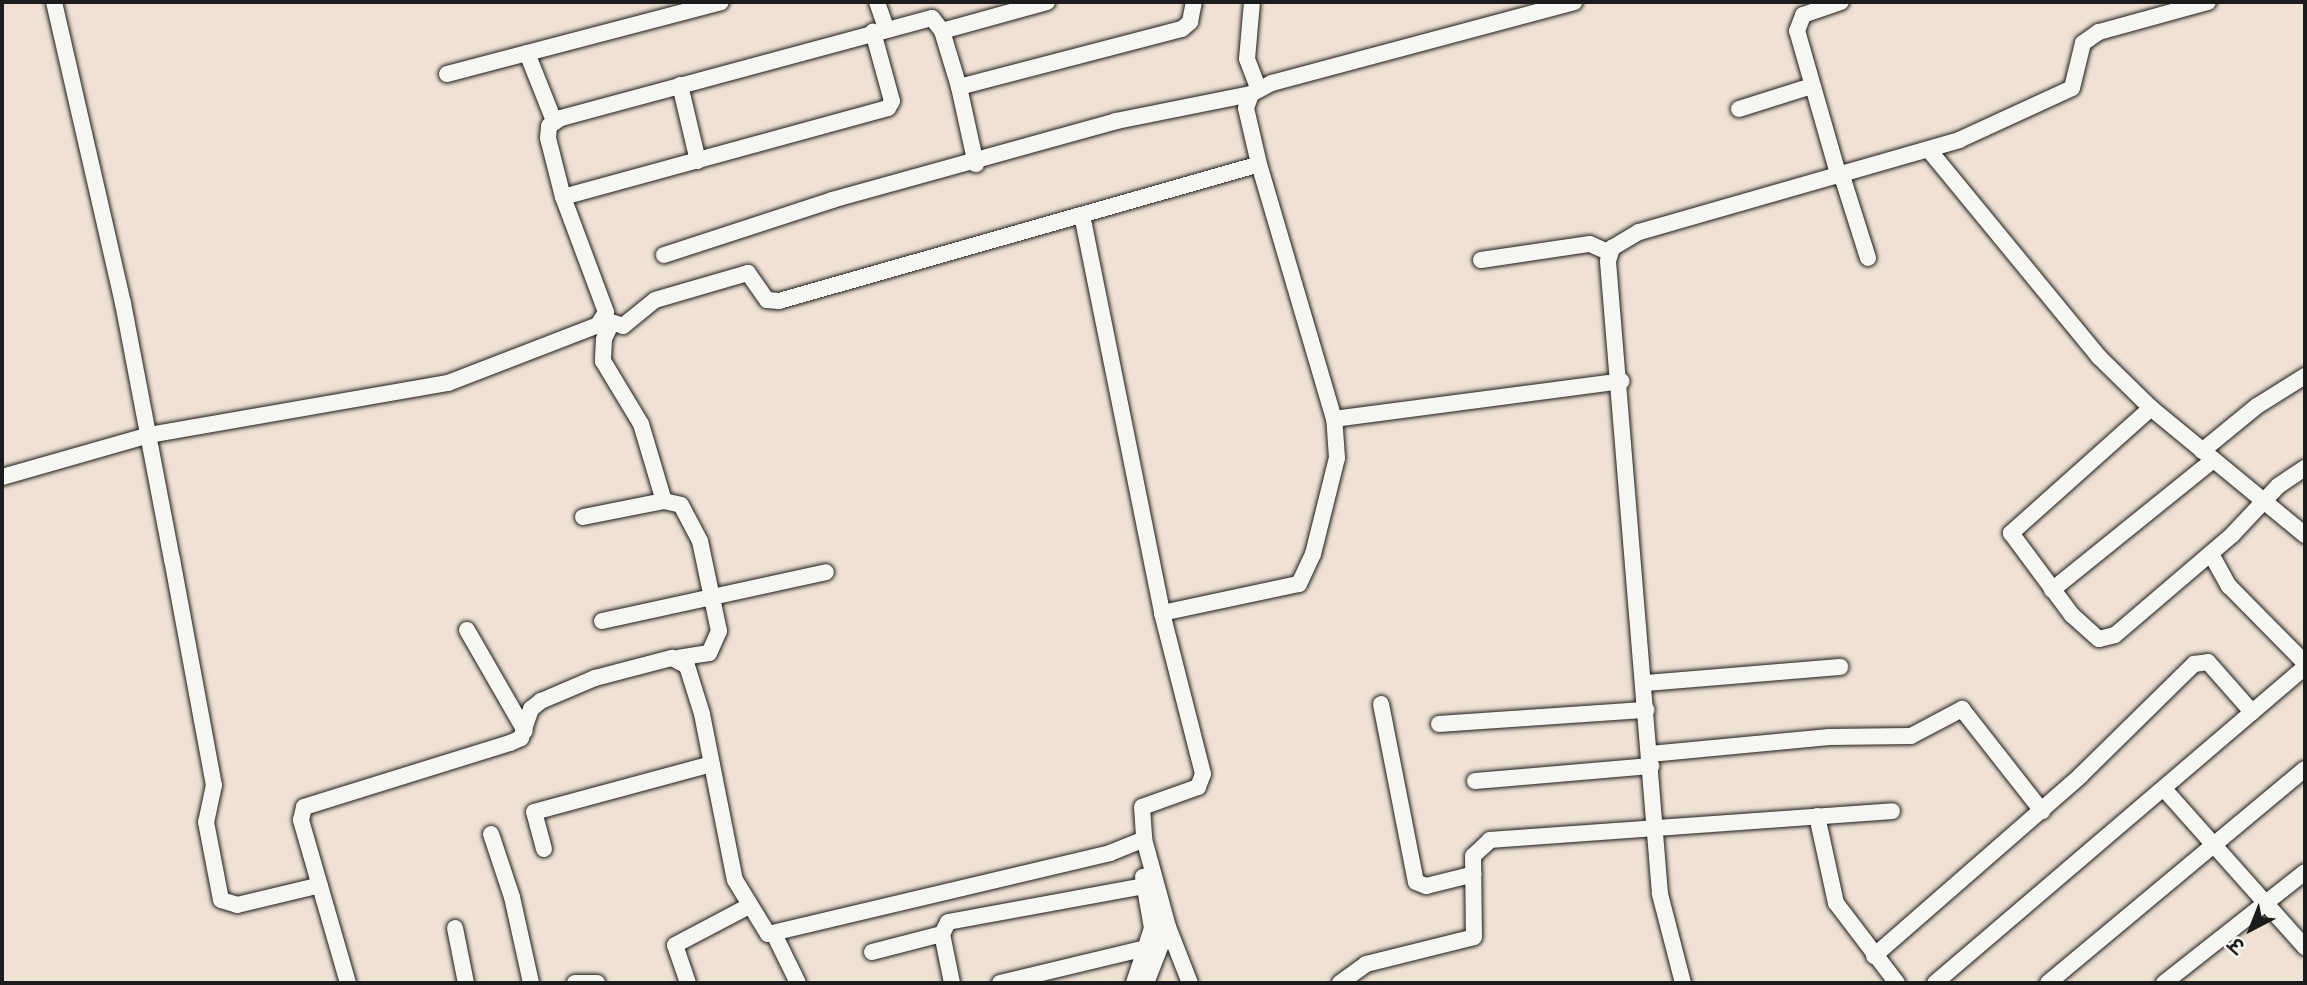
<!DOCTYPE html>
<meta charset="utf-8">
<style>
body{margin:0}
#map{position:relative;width:2307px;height:985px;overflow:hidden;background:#efe1d4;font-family:"Comic Neue","Playpen Sans Deva",sans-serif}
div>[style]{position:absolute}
.roads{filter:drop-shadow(0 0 2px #1c1c1c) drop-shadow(0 0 2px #1c1c1c)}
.minor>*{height:16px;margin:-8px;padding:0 8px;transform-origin:8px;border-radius:8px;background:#f6f6f2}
span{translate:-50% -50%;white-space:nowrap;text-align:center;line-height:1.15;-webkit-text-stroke:5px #f6f6f2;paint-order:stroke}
.frame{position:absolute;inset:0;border:4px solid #1c1c1c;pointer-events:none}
.north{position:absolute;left:2216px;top:894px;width:70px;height:70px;-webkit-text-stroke:5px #f6f6f2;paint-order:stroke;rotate:222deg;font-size:19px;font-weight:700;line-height:28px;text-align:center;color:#1c1c1c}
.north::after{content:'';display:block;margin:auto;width:24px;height:32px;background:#1c1c1c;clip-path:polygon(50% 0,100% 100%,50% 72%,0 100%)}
</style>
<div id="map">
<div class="roads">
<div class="minor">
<div style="left:54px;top:2px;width:309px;rotate:77.1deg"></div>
<div style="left:123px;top:303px;width:261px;rotate:79.2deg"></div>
<div style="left:172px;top:559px;width:230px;rotate:79.5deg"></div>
<div style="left:214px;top:785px;width:38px;rotate:102deg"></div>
<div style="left:206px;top:822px;width:79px;rotate:79.1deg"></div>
<div style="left:221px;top:900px;width:17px;rotate:17deg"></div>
<div style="left:237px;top:905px;width:85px;rotate:-13.5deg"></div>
<div style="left:877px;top:2px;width:28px;rotate:71deg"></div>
<div style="left:1252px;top:2px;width:57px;rotate:95deg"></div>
<div style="left:1247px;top:59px;width:31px;rotate:69deg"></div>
<div style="left:942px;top:31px;width:109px;rotate:-15.4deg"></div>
<div style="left:527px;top:53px;width:73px;rotate:68.3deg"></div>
<div style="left:447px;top:74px;width:283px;rotate:-14.7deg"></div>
<div style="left:680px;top:85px;width:78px;rotate:76.7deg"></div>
<div style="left:959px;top:87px;width:230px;rotate:-14.6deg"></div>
<div style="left:1182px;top:29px;width:11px;rotate:-41deg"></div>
<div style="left:1190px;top:22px;width:20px;rotate:-79deg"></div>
<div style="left:1739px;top:109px;width:77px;rotate:-17.5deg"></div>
<div style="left:1929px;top:150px;width:268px;rotate:50.6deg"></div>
<div style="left:2099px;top:357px;width:73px;rotate:44.4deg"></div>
<div style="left:2151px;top:408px;width:200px;rotate:39.5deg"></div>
<div style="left:1842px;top:176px;width:86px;rotate:72.4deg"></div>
<div style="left:1839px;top:177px;width:152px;rotate:-106deg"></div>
<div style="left:1797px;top:31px;width:17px;rotate:-69deg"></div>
<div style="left:1803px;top:15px;width:40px;rotate:-18.9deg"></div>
<div style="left:563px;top:197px;width:337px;rotate:-15.3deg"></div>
<div style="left:888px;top:108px;width:8px;rotate:-60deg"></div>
<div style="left:892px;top:101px;width:72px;rotate:-105.4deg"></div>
<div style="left:1082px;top:215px;width:406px;rotate:78.6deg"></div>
<div style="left:1162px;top:613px;width:166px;rotate:75.7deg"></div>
<div style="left:1203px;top:774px;width:14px;rotate:111deg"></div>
<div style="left:1198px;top:787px;width:59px;rotate:160.3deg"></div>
<div style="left:1142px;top:807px;width:32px;rotate:86deg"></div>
<div style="left:1144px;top:839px;width:91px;rotate:74.7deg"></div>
<div style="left:1168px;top:927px;width:60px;rotate:111.4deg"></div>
<div style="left:664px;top:255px;width:177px;rotate:-18.1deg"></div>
<div style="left:832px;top:200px;width:295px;rotate:-15.5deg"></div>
<div style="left:1116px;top:121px;width:138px;rotate:-11.3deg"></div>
<div style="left:1481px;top:260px;width:110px;rotate:-8.4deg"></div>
<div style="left:1590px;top:244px;width:22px;rotate:24deg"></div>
<div style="left:605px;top:320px;width:19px;rotate:18deg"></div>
<div style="left:623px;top:326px;width:41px;rotate:-39.1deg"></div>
<div style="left:655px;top:300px;width:97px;rotate:-16.2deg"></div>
<div style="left:748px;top:273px;width:33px;rotate:55deg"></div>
<div style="left:767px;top:300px;width:12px;rotate:5deg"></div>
<div style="left:779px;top:301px;width:499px;rotate:-15.9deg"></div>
<div style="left:611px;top:324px;width:17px;rotate:115deg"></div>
<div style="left:604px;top:339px;width:22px;rotate:93deg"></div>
<div style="left:603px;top:361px;width:74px;rotate:58.9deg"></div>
<div style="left:641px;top:424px;width:80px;rotate:73.4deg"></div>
<div style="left:2151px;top:408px;width:188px;rotate:138.2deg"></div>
<div style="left:2011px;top:533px;width:102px;rotate:53.4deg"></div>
<div style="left:2072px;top:615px;width:36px;rotate:42deg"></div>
<div style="left:2099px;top:639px;width:16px;rotate:-14deg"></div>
<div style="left:2115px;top:635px;width:154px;rotate:-40.5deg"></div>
<div style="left:2232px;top:535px;width:67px;rotate:-46.8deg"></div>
<div style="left:2278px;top:486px;width:32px;rotate:-34deg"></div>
<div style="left:1334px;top:419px;width:290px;rotate:-7.5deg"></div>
<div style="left:2202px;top:451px;width:71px;rotate:-39.3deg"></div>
<div style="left:2257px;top:406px;width:57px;rotate:-32deg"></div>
<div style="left:2px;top:477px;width:153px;rotate:-15.9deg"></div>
<div style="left:149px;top:435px;width:303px;rotate:-9.9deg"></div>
<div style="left:448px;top:383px;width:161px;rotate:-21.1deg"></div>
<div style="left:598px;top:325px;width:15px;rotate:-58deg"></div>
<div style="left:606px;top:312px;width:123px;rotate:-110.5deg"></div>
<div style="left:563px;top:197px;width:61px;rotate:-104.3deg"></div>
<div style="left:548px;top:138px;width:12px;rotate:-85deg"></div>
<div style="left:549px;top:126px;width:14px;rotate:-34deg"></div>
<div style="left:561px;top:118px;width:384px;rotate:-15.1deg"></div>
<div style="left:932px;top:18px;width:16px;rotate:52deg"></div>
<div style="left:942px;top:31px;width:59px;rotate:73.1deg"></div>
<div style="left:959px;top:87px;width:79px;rotate:77.6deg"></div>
<div style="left:583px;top:517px;width:83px;rotate:-11.2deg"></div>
<div style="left:664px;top:501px;width:17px;rotate:13deg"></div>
<div style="left:681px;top:505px;width:41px;rotate:62.2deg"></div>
<div style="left:700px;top:541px;width:92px;rotate:78.1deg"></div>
<div style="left:719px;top:631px;width:24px;rotate:114deg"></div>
<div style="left:709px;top:653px;width:30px;rotate:171deg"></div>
<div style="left:2211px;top:554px;width:37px;rotate:61deg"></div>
<div style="left:2229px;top:586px;width:108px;rotate:45.4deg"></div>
<div style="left:2052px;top:590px;width:207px;rotate:-38.9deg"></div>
<div style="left:1162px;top:613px;width:140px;rotate:-12deg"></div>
<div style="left:1299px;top:584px;width:33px;rotate:-65deg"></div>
<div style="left:1313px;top:554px;width:99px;rotate:-76deg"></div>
<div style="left:1337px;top:458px;width:39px;rotate:-94deg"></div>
<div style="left:1334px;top:419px;width:266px;rotate:-106.4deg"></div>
<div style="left:1259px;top:164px;width:57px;rotate:-103.1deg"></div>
<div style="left:1246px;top:108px;width:15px;rotate:-70deg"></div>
<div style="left:1251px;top:94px;width:24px;rotate:-28deg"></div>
<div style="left:1272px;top:83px;width:313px;rotate:-15deg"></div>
<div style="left:602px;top:621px;width:229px;rotate:-12.3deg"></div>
<div style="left:467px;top:630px;width:116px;rotate:60.1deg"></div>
<div style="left:1645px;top:683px;width:196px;rotate:-4.7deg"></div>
<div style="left:1381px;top:704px;width:181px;rotate:78.9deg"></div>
<div style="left:1416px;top:882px;width:11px;rotate:22deg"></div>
<div style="left:1426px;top:886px;width:49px;rotate:-14deg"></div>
<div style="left:1439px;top:724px;width:208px;rotate:-3.9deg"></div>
<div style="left:1650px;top:754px;width:180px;rotate:-5.4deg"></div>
<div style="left:1829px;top:737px;width:82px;rotate:-0.7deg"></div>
<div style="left:1911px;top:736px;width:58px;rotate:-27.9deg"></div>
<div style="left:1962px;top:709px;width:130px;rotate:51.9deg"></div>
<div style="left:1475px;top:781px;width:177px;rotate:-4.9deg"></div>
<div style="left:2164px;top:789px;width:212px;rotate:48.3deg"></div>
<div style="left:1817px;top:816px;width:89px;rotate:77.7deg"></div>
<div style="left:1836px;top:903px;width:101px;rotate:52.7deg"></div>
<div style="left:491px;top:834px;width:66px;rotate:71.6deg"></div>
<div style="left:512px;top:897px;width:88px;rotate:77.5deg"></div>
<div style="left:544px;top:849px;width:38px;rotate:-105deg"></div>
<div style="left:534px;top:812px;width:184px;rotate:-15.1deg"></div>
<div style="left:1168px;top:927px;width:60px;rotate:68.6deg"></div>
<div style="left:455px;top:928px;width:56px;rotate:78.7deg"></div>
<div style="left:775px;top:936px;width:52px;rotate:63.9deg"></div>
<div style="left:872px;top:952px;width:72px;rotate:-14.4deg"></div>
<div style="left:1874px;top:956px;width:274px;rotate:-41.1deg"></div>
<div style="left:2080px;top:776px;width:160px;rotate:-44.5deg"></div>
<div style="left:2194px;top:664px;width:14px;rotate:-8deg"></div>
<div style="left:2208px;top:662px;width:67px;rotate:48.7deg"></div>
<div style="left:348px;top:983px;width:170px;rotate:-106.1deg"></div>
<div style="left:301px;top:820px;width:13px;rotate:-77deg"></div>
<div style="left:304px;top:807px;width:216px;rotate:-17.3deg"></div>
<div style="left:510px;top:743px;width:12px;rotate:-24deg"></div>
<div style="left:521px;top:738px;width:31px;rotate:-71deg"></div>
<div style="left:531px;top:709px;width:13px;rotate:-39deg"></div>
<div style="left:541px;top:701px;width:59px;rotate:-23.1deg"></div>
<div style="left:595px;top:678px;width:80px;rotate:-14.6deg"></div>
<div style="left:672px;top:658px;width:17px;rotate:28deg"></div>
<div style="left:687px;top:666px;width:50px;rotate:72.6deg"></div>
<div style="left:702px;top:714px;width:169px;rotate:78.8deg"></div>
<div style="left:735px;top:880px;width:63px;rotate:58.6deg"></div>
<div style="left:768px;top:934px;width:351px;rotate:-13.3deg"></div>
<div style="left:1110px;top:853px;width:37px;rotate:-22deg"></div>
<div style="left:575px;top:983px;width:22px"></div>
<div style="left:688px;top:983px;width:40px;rotate:-108.9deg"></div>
<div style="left:675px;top:945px;width:84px;rotate:-27.8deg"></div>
<div style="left:952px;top:983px;width:50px;rotate:-101.5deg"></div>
<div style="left:942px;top:934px;width:13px;rotate:-63deg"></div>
<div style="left:948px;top:922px;width:199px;rotate:-10.4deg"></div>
<div style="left:1000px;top:983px;width:150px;rotate:-13.5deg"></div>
<div style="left:1134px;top:983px;width:58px;rotate:-71.9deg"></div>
<div style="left:1152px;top:928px;width:52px;rotate:-100deg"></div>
<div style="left:1340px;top:983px;width:32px;rotate:-36deg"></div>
<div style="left:1366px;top:964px;width:111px;rotate:-14deg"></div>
<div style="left:1474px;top:937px;width:81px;rotate:-90.7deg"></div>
<div style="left:1473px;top:856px;width:23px;rotate:-43deg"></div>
<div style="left:1490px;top:840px;width:403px;rotate:-4.1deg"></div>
<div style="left:1683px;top:983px;width:92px;rotate:-104.5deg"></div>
<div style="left:1660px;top:894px;width:635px;rotate:-94.7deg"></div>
<div style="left:1608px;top:261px;width:14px;rotate:-73deg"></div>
<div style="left:1612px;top:248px;width:31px;rotate:-31deg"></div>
<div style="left:1639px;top:232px;width:333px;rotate:-16deg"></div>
<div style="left:1959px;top:140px;width:124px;rotate:-24.7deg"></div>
<div style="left:2072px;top:88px;width:46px;rotate:-76.3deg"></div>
<div style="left:2083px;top:43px;width:19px;rotate:-35deg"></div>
<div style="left:2099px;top:32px;width:113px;rotate:-15.4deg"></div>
<div style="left:1935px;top:983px;width:487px;rotate:-40.5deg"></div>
<div style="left:2048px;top:983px;width:334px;rotate:-39.8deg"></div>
<div style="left:2164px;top:983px;width:179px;rotate:-38.2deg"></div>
</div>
</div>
<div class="frame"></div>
<div class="north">उ</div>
</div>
